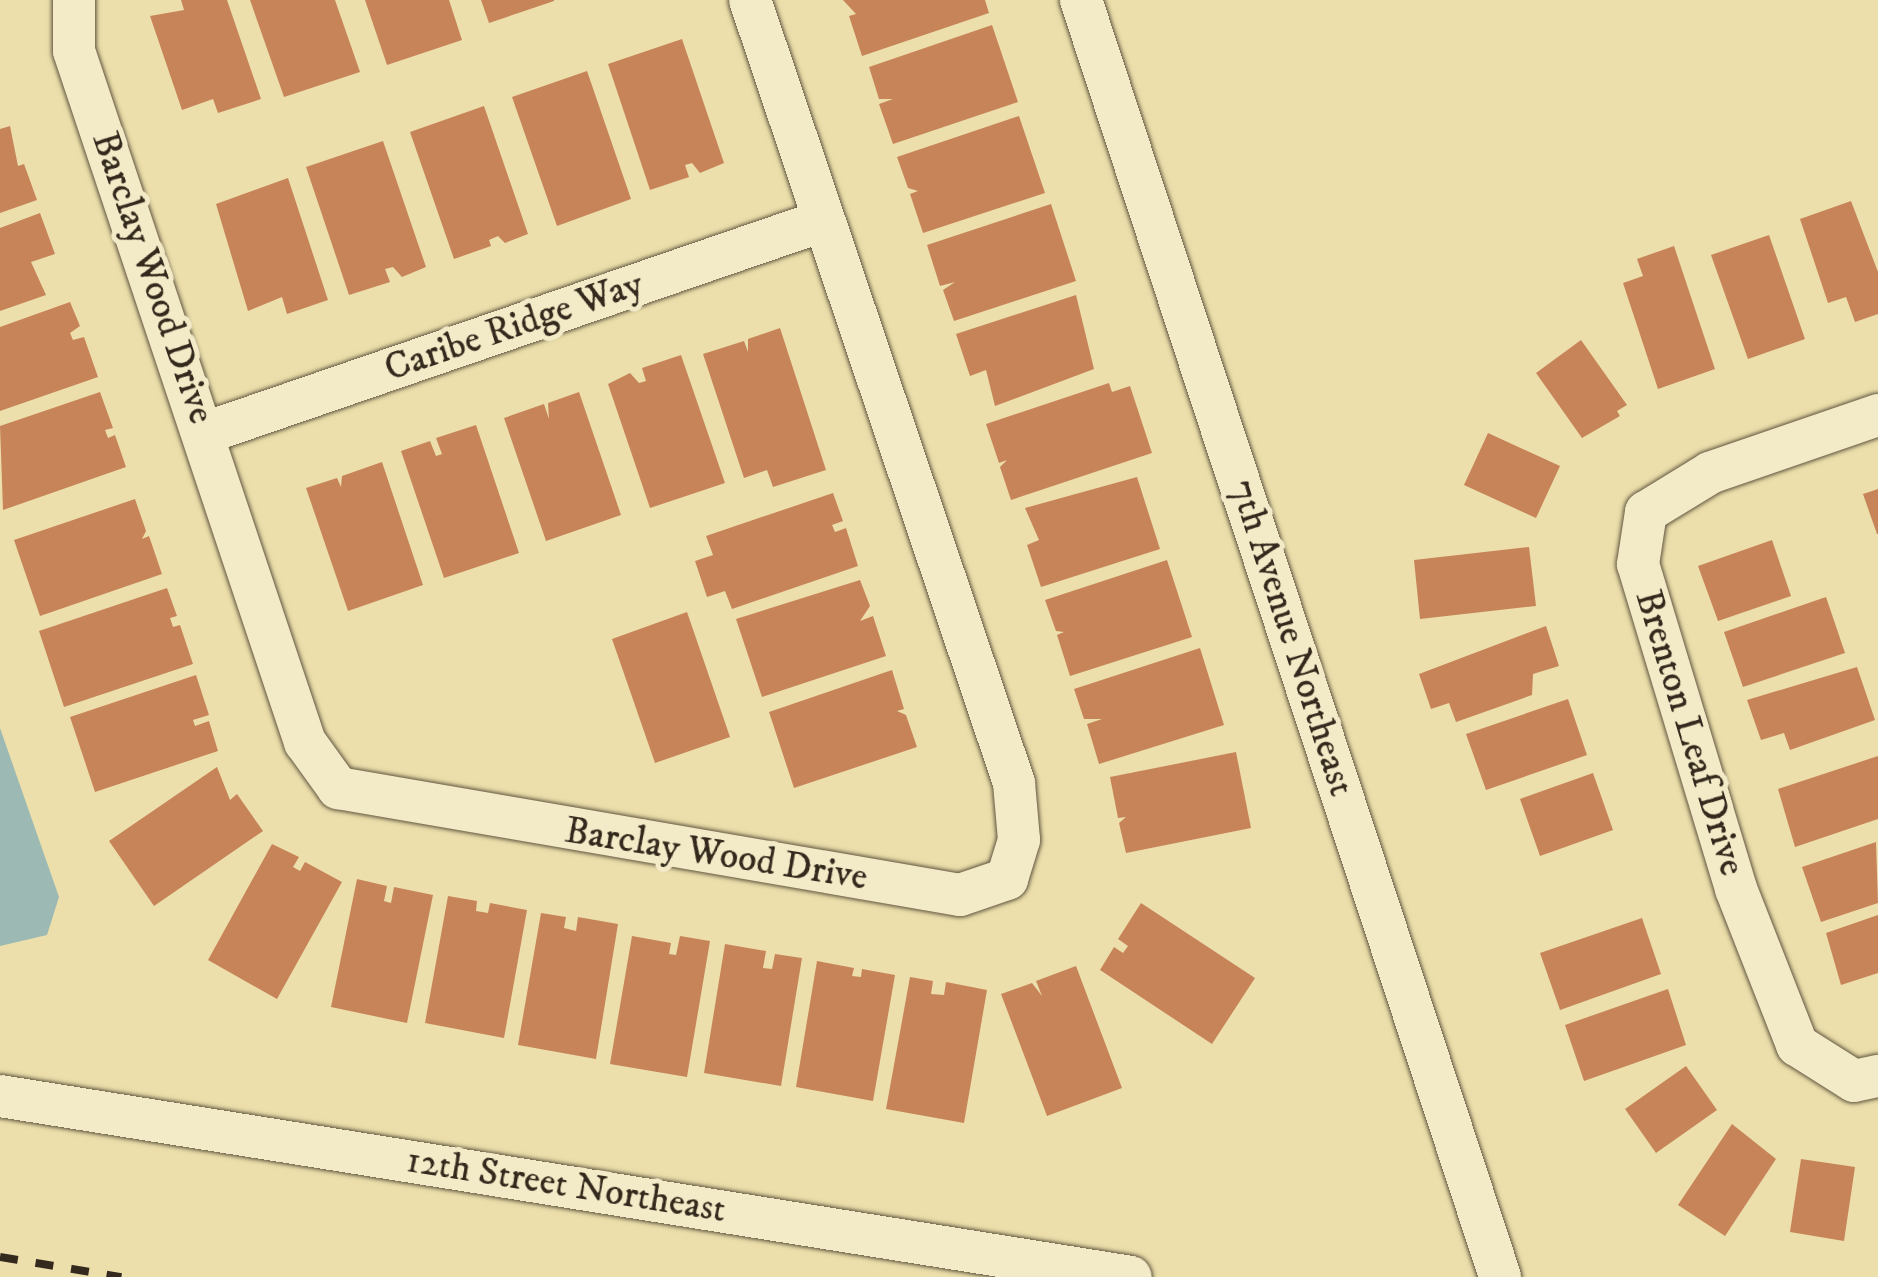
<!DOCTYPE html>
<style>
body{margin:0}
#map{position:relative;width:1878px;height:1277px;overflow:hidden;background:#ecdfab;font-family:"IM FELL DW Pica",serif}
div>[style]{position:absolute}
.water>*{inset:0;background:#9cbab3}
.building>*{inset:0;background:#c78459}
.roads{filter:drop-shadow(0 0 2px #615640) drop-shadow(0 0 2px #615640)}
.street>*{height:42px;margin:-21px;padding:0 21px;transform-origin:21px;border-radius:21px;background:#f3eac8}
.rail>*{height:8px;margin-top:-4px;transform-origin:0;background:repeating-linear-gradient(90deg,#33291c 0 18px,transparent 0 36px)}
span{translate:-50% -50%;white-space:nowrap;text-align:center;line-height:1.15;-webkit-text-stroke:10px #f3eac8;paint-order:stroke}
.street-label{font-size:38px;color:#33291c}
</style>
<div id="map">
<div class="water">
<div style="clip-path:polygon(0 728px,59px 897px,47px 935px,0 946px)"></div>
</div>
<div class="building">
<div style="clip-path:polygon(181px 0,227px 0,261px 99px,218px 113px,213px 99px,182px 110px,150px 16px,184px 10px)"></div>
<div style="clip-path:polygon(250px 0,335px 0,360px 72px,284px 97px)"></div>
<div style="clip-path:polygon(365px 0,449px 0,462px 40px,387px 65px)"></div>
<div style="clip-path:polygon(481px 0,554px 0,554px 1px,489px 23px)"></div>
<div style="clip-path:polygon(843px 0,985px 0,989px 13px,862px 56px,849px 16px,856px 14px)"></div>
<div style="clip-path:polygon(992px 25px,1018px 102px,893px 144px,879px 104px,893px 99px,879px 99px,869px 67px)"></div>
<div style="clip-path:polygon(682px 39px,724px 163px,700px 173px,692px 163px,685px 165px,689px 177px,650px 190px,608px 64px)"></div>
<div style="clip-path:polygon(587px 71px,631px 199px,557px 226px,512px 97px)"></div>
<div style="clip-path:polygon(484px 106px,528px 234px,505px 243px,498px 236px,489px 240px,491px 246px,454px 259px,410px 132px)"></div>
<div style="clip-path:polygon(1019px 116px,1045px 193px,923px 233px,910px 194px,918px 191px,908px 188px,897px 157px)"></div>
<div style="clip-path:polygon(10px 126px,18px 166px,24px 164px,37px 200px,0 213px,0 129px)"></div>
<div style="clip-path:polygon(383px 141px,426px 267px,402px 277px,393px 267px,385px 269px,390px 282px,349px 295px,306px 167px)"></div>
<div style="clip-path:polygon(288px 178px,328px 300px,287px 314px,282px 297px,248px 311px,216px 204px)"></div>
<div style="clip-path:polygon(1851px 201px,1878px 272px,1878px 314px,1855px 322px,1846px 297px,1828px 303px,1800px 219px)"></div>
<div style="clip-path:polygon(1051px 204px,1076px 281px,954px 321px,943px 290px,955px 282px,940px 286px,927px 245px)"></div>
<div style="clip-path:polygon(40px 213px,55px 254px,31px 262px,46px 295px,0 311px,0 228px)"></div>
<div style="clip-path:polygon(1769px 235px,1805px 339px,1748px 359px,1711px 255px)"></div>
<div style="clip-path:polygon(1674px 246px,1715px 369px,1658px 389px,1623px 283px,1643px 276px,1637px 259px)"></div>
<div style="clip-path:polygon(1076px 295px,1094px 369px,995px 406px,986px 370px,970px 376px,956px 334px)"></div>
<div style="clip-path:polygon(70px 302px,80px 326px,70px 333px,73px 340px,84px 337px,98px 377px,0 411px,0 327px)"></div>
<div style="clip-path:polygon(780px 328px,826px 470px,773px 487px,767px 470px,744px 478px,703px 354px,744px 341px,748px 352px,748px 339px)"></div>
<div style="clip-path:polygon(1581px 340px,1627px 405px,1617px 411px,1620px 416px,1582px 438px,1536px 373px)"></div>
<div style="clip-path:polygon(681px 355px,725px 483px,650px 508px,608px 384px,630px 373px,639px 383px,646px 381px,642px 368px)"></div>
<div style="clip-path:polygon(1109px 383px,1112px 392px,1130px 386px,1152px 453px,1011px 500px,1000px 467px,1007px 460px,999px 463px,986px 424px)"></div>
<div style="clip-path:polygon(100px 392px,113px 428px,105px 430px,108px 438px,115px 435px,126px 467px,3px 510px,0 426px)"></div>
<div style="clip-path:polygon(579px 392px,621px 515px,546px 541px,504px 418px,544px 404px,549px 419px,548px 403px)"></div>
<div style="clip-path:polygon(476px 425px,519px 553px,444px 578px,401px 451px,430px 441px,436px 456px,442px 454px,436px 438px)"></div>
<div style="clip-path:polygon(1488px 433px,1560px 466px,1536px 518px,1464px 485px)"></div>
<div style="clip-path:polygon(382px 462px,423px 585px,348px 611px,306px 488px,337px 478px,341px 487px,342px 476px)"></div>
<div style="clip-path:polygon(1137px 477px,1160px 549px,1041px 587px,1027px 545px,1039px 540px,1025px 508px)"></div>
<div style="clip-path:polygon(1878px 489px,1878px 534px,1877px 534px,1863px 494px)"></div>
<div style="clip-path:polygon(833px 493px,843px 521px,832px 525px,835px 532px,846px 528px,858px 566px,732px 609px,725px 591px,707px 597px,695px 561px,713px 555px,706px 536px)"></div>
<div style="clip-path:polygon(135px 499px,146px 531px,142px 539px,149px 536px,162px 574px,40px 616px,14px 540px)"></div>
<div style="clip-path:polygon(1772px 540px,1791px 596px,1718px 621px,1698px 566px)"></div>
<div style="clip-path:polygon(1529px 547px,1536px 606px,1420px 619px,1414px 560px)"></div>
<div style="clip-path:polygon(1167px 560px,1192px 637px,1070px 676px,1057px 635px,1064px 632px,1056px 631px,1045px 600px)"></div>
<div style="clip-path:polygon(860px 580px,870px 606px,860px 621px,873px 616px,886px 656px,762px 697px,736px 619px)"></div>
<div style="clip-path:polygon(167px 588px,177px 616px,170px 618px,173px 627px,180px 625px,193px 664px,64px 707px,39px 631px)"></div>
<div style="clip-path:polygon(1826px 597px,1845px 653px,1743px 687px,1724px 632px)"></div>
<div style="clip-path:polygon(687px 612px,730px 737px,655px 763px,612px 639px)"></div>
<div style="clip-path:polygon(1546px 626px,1559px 666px,1533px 674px,1532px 695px,1456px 722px,1449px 703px,1431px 709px,1419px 674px)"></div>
<div style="clip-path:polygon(1200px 648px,1224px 725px,1099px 764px,1087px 724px,1102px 719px,1084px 719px,1074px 689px)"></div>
<div style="clip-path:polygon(1857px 667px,1875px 720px,1790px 750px,1784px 733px,1761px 740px,1747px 700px)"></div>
<div style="clip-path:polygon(892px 670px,904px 709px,897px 711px,906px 715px,917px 747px,794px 788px,769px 712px)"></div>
<div style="clip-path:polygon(196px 675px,209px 715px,193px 720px,195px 726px,209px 721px,218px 751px,95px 792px,70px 717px)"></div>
<div style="clip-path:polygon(1568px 699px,1587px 755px,1486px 790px,1466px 734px)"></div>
<div style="clip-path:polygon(1236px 752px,1251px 828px,1126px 853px,1119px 823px,1126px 817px,1118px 818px,1110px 777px)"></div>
<div style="clip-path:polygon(1878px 756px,1878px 819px,1795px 847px,1778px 789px)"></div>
<div style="clip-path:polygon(217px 767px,230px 800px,237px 794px,263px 831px,154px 906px,109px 841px)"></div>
<div style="clip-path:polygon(1593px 773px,1613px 830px,1540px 856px,1520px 799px)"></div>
<div style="clip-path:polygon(1876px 842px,1878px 903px,1821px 922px,1802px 867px)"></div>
<div style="clip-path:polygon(272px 844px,299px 857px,293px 867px,300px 871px,305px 862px,342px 882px,277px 999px,208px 960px)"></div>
<div style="clip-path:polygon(357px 879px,387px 886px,384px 901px,391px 903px,394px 887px,433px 895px,407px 1023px,331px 1007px)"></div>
<div style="clip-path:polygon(448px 896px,477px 901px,476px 911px,488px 913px,490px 903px,527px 910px,504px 1038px,425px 1023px)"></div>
<div style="clip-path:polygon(1141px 903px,1255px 978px,1212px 1044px,1100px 970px,1114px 947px,1123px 953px,1128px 946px,1118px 939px)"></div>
<div style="clip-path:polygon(541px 913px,566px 917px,564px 928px,576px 931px,578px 917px,618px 924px,596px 1059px,518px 1045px)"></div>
<div style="clip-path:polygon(1878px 915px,1878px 973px,1841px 985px,1826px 933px)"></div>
<div style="clip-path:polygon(1642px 918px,1661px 974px,1560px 1010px,1540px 953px)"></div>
<div style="clip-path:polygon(632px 936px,671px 943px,669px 954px,676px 955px,680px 936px,710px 941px,687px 1077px,610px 1064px)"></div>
<div style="clip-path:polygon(725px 944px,766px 951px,763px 968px,772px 969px,775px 954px,802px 958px,781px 1086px,704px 1073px)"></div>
<div style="clip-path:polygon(817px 961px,854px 968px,852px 976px,861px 977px,862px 969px,895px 975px,873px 1101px,796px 1087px)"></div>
<div style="clip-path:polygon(1076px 966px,1122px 1088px,1047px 1116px,1001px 994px,1032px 983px,1042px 996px,1036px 981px)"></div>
<div style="clip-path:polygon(910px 977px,933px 981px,931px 994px,944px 995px,946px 982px,987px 990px,964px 1123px,886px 1109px)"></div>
<div style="clip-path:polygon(1668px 989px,1686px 1045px,1584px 1081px,1565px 1025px)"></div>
<div style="clip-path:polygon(1686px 1066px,1717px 1110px,1656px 1153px,1625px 1109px)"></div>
<div style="clip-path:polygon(1732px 1124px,1776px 1159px,1725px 1236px,1678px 1205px)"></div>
<div style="clip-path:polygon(1801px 1159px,1855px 1167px,1844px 1241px,1790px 1232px)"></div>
</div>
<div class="roads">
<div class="street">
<div style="left:74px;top:0;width:51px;rotate:90deg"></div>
<div style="left:74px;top:51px;width:729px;rotate:71.52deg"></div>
<div style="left:305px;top:742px;width:57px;rotate:54.3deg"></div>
<div style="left:338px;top:788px;width:631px;rotate:9.76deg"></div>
<div style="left:960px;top:895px;width:50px;rotate:-18.8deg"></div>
<div style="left:1007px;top:879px;width:41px;rotate:-72.9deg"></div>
<div style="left:1019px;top:840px;width:57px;rotate:-95deg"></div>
<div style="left:1014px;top:783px;width:826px;rotate:-108.63deg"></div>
<div style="left:1081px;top:0;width:1344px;rotate:71.83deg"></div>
<div style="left:1878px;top:415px;width:178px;rotate:161deg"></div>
<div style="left:1710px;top:473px;width:75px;rotate:148.6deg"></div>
<div style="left:1646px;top:512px;width:53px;rotate:98.7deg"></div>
<div style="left:1638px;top:564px;width:339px;rotate:73.2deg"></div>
<div style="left:1736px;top:889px;width:168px;rotate:68.6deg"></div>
<div style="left:1797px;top:1045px;width:67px;rotate:32.3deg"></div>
<div style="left:1854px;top:1081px;width:25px;rotate:-12deg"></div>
<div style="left:205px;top:433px;width:652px;rotate:-18.96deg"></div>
<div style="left:0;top:1096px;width:1145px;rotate:9.09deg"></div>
</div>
</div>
<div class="rail">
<div style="left:0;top:1257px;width:123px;rotate:9.4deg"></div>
</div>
<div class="street-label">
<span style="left:152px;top:278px;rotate:71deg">Barclay Wood Drive</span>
<span style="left:514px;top:327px;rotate:-19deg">Caribe Ridge Way</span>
<span style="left:1291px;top:638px;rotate:72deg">7th Avenue Northeast</span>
<span style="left:1689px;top:733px;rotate:73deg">Brenton Leaf Drive</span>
<span style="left:716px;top:855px;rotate:9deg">Barclay Wood Drive</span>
<span style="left:566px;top:1186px;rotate:9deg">12th Street Northeast</span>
</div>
</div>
